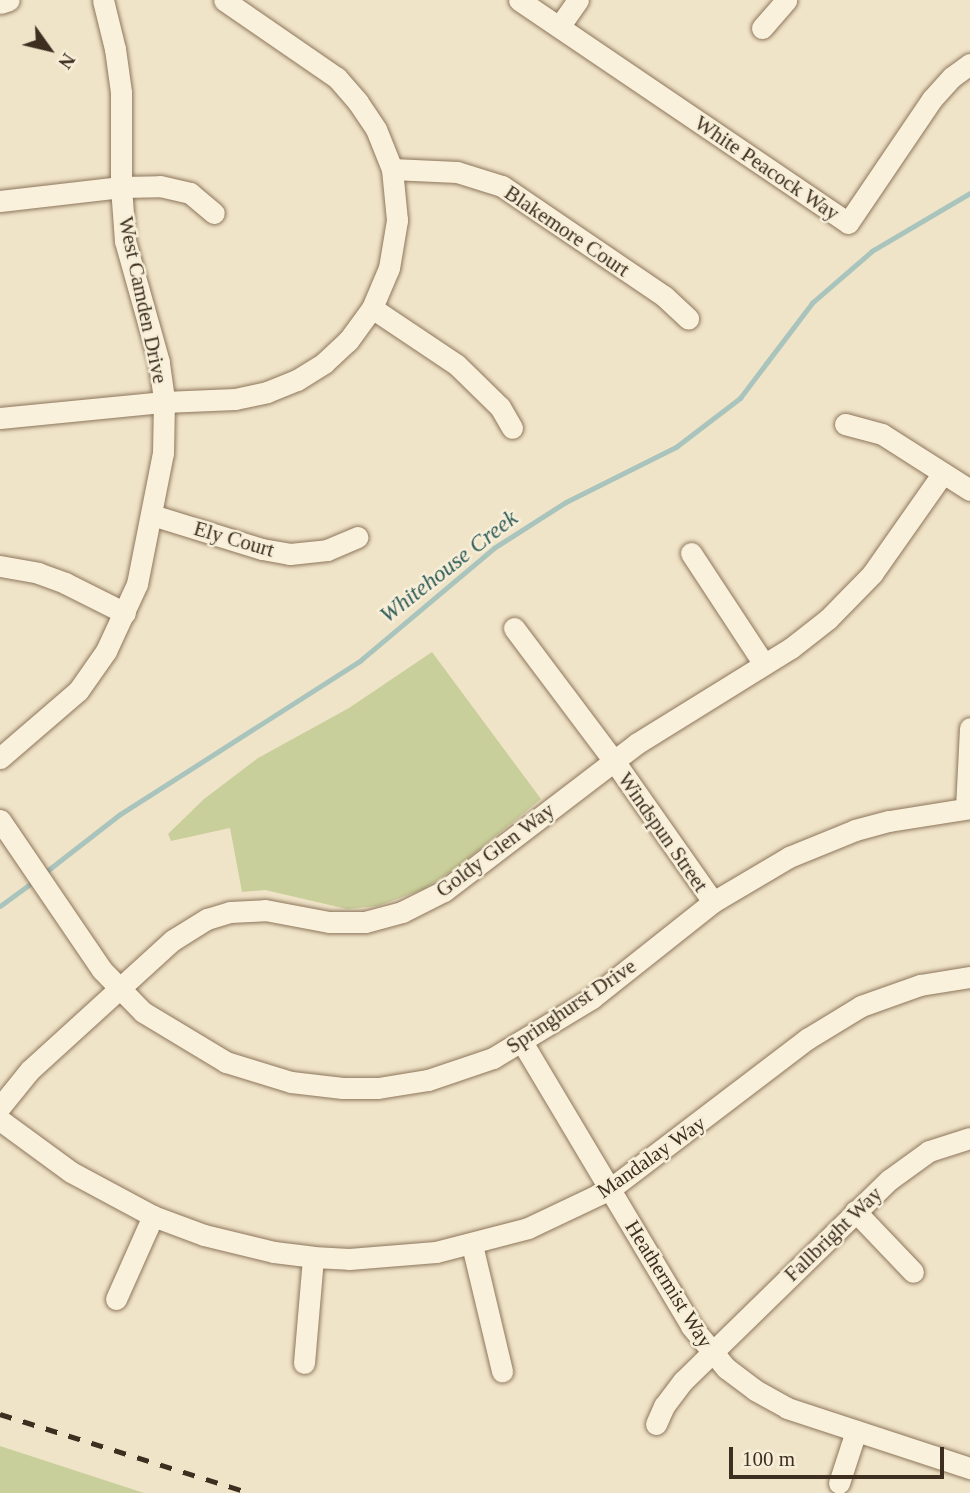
<!DOCTYPE html>
<style>
body{margin:0}
#map{position:relative;width:970px;height:1493px;overflow:hidden;background:#f0e4c8;font-family:"Times New Roman",serif}
div>[style]{position:absolute}
.green>*{inset:0;background:#c9cf9b}
.stream>*{height:4.5px;margin:-2.25px;padding:0 2.25px;transform-origin:2.25px;border-radius:2.25px;background:#a9c4bc}
.roads{filter:drop-shadow(0 0 2px #8d765c) drop-shadow(0 0 2px #8d765c)}
.minor>*{height:21px;margin:-10.5px;padding:0 10.5px;transform-origin:10.5px;border-radius:10.5px;background:#faf1dc}
.rail>*{height:4.5px;margin-top:-2.25px;transform-origin:0;background:repeating-linear-gradient(90deg,#3d2e20 0 12px,transparent 0 24px)}
span{translate:-50% -50%;white-space:nowrap;text-align:center;line-height:1.15;-webkit-text-stroke:5px #f7eed8;paint-order:stroke}
.street-label{font-size:21px;color:#3d2e20}
.water-label{font-size:23px;color:#2f5d5a;font-style:italic}
.north{position:absolute;left:14px;top:14px;width:70px;height:70px;-webkit-text-stroke:5px #f7eed8;paint-order:stroke;rotate:124deg;font-size:19px;font-weight:700;line-height:28px;text-align:center;color:#3d2e20}
.north::after{content:'';display:block;margin:auto;width:24px;height:32px;background:#3d2e20;clip-path:polygon(50% 0,100% 100%,50% 72%,0 100%)}
.scale{position:absolute;left:729px;top:1447px;width:215px;height:32px;box-sizing:border-box;border:4px solid #3d2e20;border-top:0;padding-left:9px;font-size:21px;line-height:24px;white-space:nowrap;color:#3d2e20;-webkit-text-stroke:5px #f7eed8;paint-order:stroke}
</style>
<div id="map">
<div class="green">
<div style="clip-path:polygon(432px 652px,541px 799px,460px 865px,424px 889px,378px 906px,347px 909px,265px 890px,242px 892px,230px 828px,171px 841px,168px 834px,204px 799px,258px 758px,349px 708px)"></div>
<div style="clip-path:polygon(0 1446px,144px 1493px,0 1493px)"></div>
</div>
<div class="stream">
<div style="left:43px;top:874px;width:96px;rotate:-37.8deg"></div>
<div style="left:119px;top:815px;width:287px;rotate:-32.6deg"></div>
<div style="left:361px;top:660px;width:174px;rotate:-40.1deg"></div>
<div style="left:494px;top:548px;width:85px;rotate:-32.6deg"></div>
<div style="left:566px;top:502px;width:123px;rotate:-26.6deg"></div>
<div style="left:676px;top:447px;width:81px;rotate:-37.4deg"></div>
<div style="left:740px;top:398px;width:119px;rotate:-52.8deg"></div>
<div style="left:812px;top:303px;width:79px;rotate:-40.9deg"></div>
<div style="left:872px;top:251px;width:114px;rotate:-30.6deg"></div>
<div style="left:0;top:906px;width:41px;rotate:-36deg"></div>
</div>
<div class="roads">
<div class="minor">
<div style="left:519px;top:0;width:397px;rotate:34.1deg"></div>
<div style="left:848px;top:223px;width:150px;rotate:-55.9deg"></div>
<div style="left:932px;top:99px;width:30px;rotate:-48deg"></div>
<div style="left:952px;top:77px;width:22px;rotate:-36deg"></div>
<div style="left:0;top:3px;width:9px;rotate:-18deg"></div>
<div style="left:559px;top:27px;width:33px;rotate:-55deg"></div>
<div style="left:762px;top:28px;width:37px;rotate:-49deg"></div>
<div style="left:392px;top:169px;width:65px;rotate:2.6deg"></div>
<div style="left:457px;top:172px;width:47px;rotate:17.3deg"></div>
<div style="left:502px;top:186px;width:196px;rotate:34.2deg"></div>
<div style="left:664px;top:296px;width:33px;rotate:43deg"></div>
<div style="left:0;top:201px;width:122px;rotate:-6.6deg"></div>
<div style="left:121px;top:187px;width:39px;rotate:-1deg"></div>
<div style="left:160px;top:186px;width:31px;rotate:13deg"></div>
<div style="left:190px;top:193px;width:31px;rotate:40deg"></div>
<div style="left:372px;top:308px;width:102px;rotate:33.8deg"></div>
<div style="left:457px;top:365px;width:60px;rotate:44.3deg"></div>
<div style="left:500px;top:407px;width:24px;rotate:60deg"></div>
<div style="left:0;top:418px;width:165px;rotate:-5.6deg"></div>
<div style="left:164px;top:402px;width:71px;rotate:-2.4deg"></div>
<div style="left:235px;top:399px;width:33px;rotate:-12deg"></div>
<div style="left:267px;top:392px;width:32px;rotate:-22deg"></div>
<div style="left:297px;top:380px;width:32px;rotate:-32deg"></div>
<div style="left:324px;top:363px;width:33px;rotate:-43deg"></div>
<div style="left:348px;top:341px;width:41px;rotate:-54deg"></div>
<div style="left:372px;top:308px;width:43px;rotate:-67deg"></div>
<div style="left:389px;top:268px;width:49px;rotate:-80.5deg"></div>
<div style="left:397px;top:220px;width:51px;rotate:-95.6deg"></div>
<div style="left:392px;top:169px;width:43px;rotate:-111.8deg"></div>
<div style="left:376px;top:129px;width:32px;rotate:-124deg"></div>
<div style="left:358px;top:102px;width:32px;rotate:-131deg"></div>
<div style="left:337px;top:78px;width:137px;rotate:-145.4deg"></div>
<div style="left:845px;top:424px;width:38px;rotate:15deg"></div>
<div style="left:882px;top:434px;width:104px;rotate:32.5deg"></div>
<div style="left:152px;top:515px;width:115px;rotate:17.2deg"></div>
<div style="left:262px;top:549px;width:28px;rotate:10deg"></div>
<div style="left:290px;top:554px;width:37px;rotate:-6deg"></div>
<div style="left:327px;top:550px;width:33px;rotate:-23deg"></div>
<div style="left:691px;top:553px;width:133px;rotate:56.7deg"></div>
<div style="left:0;top:566px;width:39px;rotate:10deg"></div>
<div style="left:38px;top:573px;width:29px;rotate:20deg"></div>
<div style="left:65px;top:583px;width:67px;rotate:26.6deg"></div>
<div style="left:514px;top:628px;width:166px;rotate:53.1deg"></div>
<div style="left:614px;top:761px;width:172px;rotate:54.9deg"></div>
<div style="left:0;top:758px;width:103px;rotate:-40.7deg"></div>
<div style="left:78px;top:691px;width:49px;rotate:-55deg"></div>
<div style="left:106px;top:651px;width:74px;rotate:-65.2deg"></div>
<div style="left:137px;top:584px;width:134px;rotate:-78.8deg"></div>
<div style="left:163px;top:453px;width:54px;rotate:-88.9deg"></div>
<div style="left:164px;top:399px;width:37px;rotate:-98deg"></div>
<div style="left:159px;top:362px;width:126px;rotate:-105.7deg"></div>
<div style="left:125px;top:241px;width:54px;rotate:-94.2deg"></div>
<div style="left:121px;top:187px;width:95px;rotate:-90deg"></div>
<div style="left:121px;top:92px;width:43px;rotate:-97.9deg"></div>
<div style="left:115px;top:49px;width:50px;rotate:-103.8deg"></div>
<div style="left:966px;top:808px;width:80px;rotate:-87.1deg"></div>
<div style="left:0;top:820px;width:181px;rotate:55.8deg"></div>
<div style="left:102px;top:970px;width:59px;rotate:45.7deg"></div>
<div style="left:143px;top:1012px;width:97px;rotate:31.1deg"></div>
<div style="left:226px;top:1062px;width:68px;rotate:17.1deg"></div>
<div style="left:291px;top:1082px;width:52px;rotate:6.6deg"></div>
<div style="left:343px;top:1088px;width:35px"></div>
<div style="left:378px;top:1088px;width:51px;rotate:-9.1deg"></div>
<div style="left:428px;top:1080px;width:69px;rotate:-18.7deg"></div>
<div style="left:493px;top:1058px;width:116px;rotate:-31.2deg"></div>
<div style="left:592px;top:998px;width:154px;rotate:-38.4deg"></div>
<div style="left:713px;top:902px;width:88px;rotate:-30.6deg"></div>
<div style="left:789px;top:857px;width:71px;rotate:-22.2deg"></div>
<div style="left:855px;top:830px;width:35px;rotate:-15deg"></div>
<div style="left:889px;top:821px;width:82px;rotate:-9.1deg"></div>
<div style="left:522px;top:1042px;width:330px;rotate:59.2deg"></div>
<div style="left:691px;top:1326px;width:55px;rotate:50.2deg"></div>
<div style="left:726px;top:1368px;width:36px;rotate:37deg"></div>
<div style="left:755px;top:1390px;width:37px;rotate:29deg"></div>
<div style="left:787px;top:1408px;width:193px;rotate:18.2deg"></div>
<div style="left:0;top:1107px;width:48px;rotate:-51deg"></div>
<div style="left:30px;top:1070px;width:193px;rotate:-42.3deg"></div>
<div style="left:173px;top:940px;width:40px;rotate:-32deg"></div>
<div style="left:207px;top:919px;width:24px;rotate:-17deg"></div>
<div style="left:230px;top:912px;width:35px;rotate:-3deg"></div>
<div style="left:265px;top:910px;width:65px;rotate:10.6deg"></div>
<div style="left:329px;top:922px;width:36px"></div>
<div style="left:365px;top:922px;width:38px;rotate:-15deg"></div>
<div style="left:402px;top:912px;width:47px;rotate:-26.6deg"></div>
<div style="left:444px;top:891px;width:242px;rotate:-37.4deg"></div>
<div style="left:636px;top:744px;width:182px;rotate:-31.8deg"></div>
<div style="left:791px;top:648px;width:47px;rotate:-38.1deg"></div>
<div style="left:828px;top:619px;width:63px;rotate:-45.6deg"></div>
<div style="left:872px;top:574px;width:123px;rotate:-54.9deg"></div>
<div style="left:0;top:1120px;width:88px;rotate:36.2deg"></div>
<div style="left:71px;top:1172px;width:93px;rotate:28.2deg"></div>
<div style="left:153px;top:1216px;width:54px;rotate:20.4deg"></div>
<div style="left:204px;top:1235px;width:72px;rotate:13.7deg"></div>
<div style="left:274px;top:1252px;width:39px;rotate:7deg"></div>
<div style="left:313px;top:1257px;width:36px;rotate:3deg"></div>
<div style="left:349px;top:1259px;width:87px;rotate:-4.6deg"></div>
<div style="left:436px;top:1252px;width:95px;rotate:-14.6deg"></div>
<div style="left:528px;top:1228px;width:91px;rotate:-25.4deg"></div>
<div style="left:610px;top:1189px;width:248px;rotate:-37.3deg"></div>
<div style="left:807px;top:1039px;width:63px;rotate:-31.4deg"></div>
<div style="left:861px;top:1006px;width:63px;rotate:-19.6deg"></div>
<div style="left:920px;top:985px;width:51px;rotate:-9.1deg"></div>
<div style="left:855px;top:1211px;width:84px;rotate:46.4deg"></div>
<div style="left:472px;top:1245px;width:130px;rotate:76.6deg"></div>
<div style="left:116px;top:1299px;width:91px;rotate:-66deg"></div>
<div style="left:304px;top:1363px;width:106px;rotate:-85.1deg"></div>
<div style="left:656px;top:1424px;width:20px;rotate:-66deg"></div>
<div style="left:664px;top:1406px;width:31px;rotate:-53deg"></div>
<div style="left:683px;top:1381px;width:288px;rotate:-44.3deg"></div>
<div style="left:889px;top:1180px;width:49px;rotate:-35.9deg"></div>
<div style="left:929px;top:1151px;width:43px;rotate:-17.6deg"></div>
<div style="left:839px;top:1483px;width:55px;rotate:-71.9deg"></div>
</div>
</div>
<div class="rail">
<div style="left:0;top:1414px;width:262px;rotate:17.5deg"></div>
</div>
<div class="street-label">
<span style="left:767px;top:168px;rotate:34deg">White Peacock Way</span>
<span style="left:567px;top:231px;rotate:34deg">Blakemore Court</span>
<span style="left:143px;top:300px;rotate:78deg">West Camden Drive</span>
<span style="left:234px;top:539px;rotate:16deg">Ely Court</span>
<span style="left:663px;top:832px;rotate:55deg">Windspun Street</span>
<span style="left:495px;top:850px;rotate:-37deg">Goldy Glen Way</span>
<span style="left:571px;top:1006px;rotate:-34deg">Springhurst Drive</span>
<span style="left:651px;top:1157px;rotate:-35deg">Mandalay Way</span>
<span style="left:833px;top:1234px;rotate:-44deg">Fallbright Way</span>
<span style="left:669px;top:1284px;rotate:58deg">Heathermist Way</span>
</div>
<div class="water-label">
<span style="left:449px;top:567px;rotate:-38deg">Whitehouse Creek</span>
</div>
<div class="north">N</div>
<div class="scale">100 m</div>
</div>
